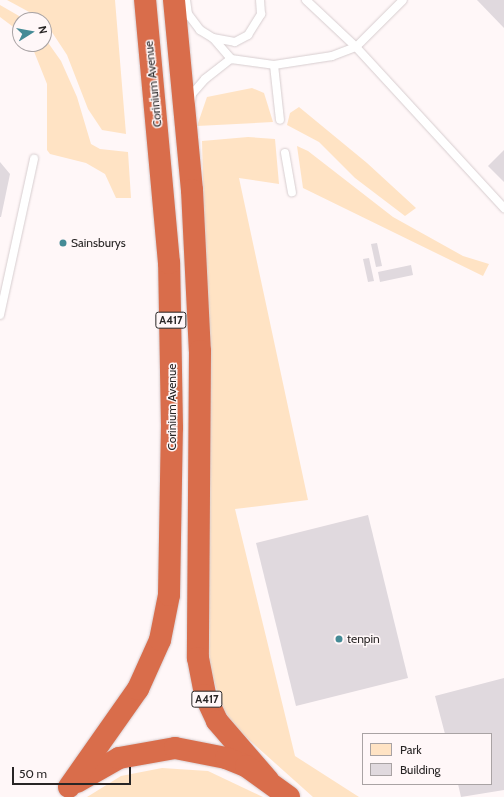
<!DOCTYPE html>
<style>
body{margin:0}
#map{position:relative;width:504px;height:797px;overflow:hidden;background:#fff7f8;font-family:Cabin,sans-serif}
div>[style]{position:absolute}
.green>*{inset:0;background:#ffe3c4}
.building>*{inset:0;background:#e0d9de}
.roads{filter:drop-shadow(0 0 1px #d7cdcf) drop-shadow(0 0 1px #d7cdcf)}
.lane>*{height:8px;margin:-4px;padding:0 4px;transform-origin:4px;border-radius:4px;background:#fff}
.highway>*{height:22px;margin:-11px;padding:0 11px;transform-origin:11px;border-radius:11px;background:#d96d4b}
.dots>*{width:11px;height:11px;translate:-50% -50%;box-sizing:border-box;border:2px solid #fff7f8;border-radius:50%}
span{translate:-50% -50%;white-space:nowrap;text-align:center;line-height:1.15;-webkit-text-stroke:3px #fff7f8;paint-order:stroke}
.shield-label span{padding:1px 3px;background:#fff7f8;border:1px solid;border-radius:3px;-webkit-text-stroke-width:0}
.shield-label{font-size:11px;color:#282525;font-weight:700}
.street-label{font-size:12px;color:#282525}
.poi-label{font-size:12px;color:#282525}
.left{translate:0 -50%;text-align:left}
.legend{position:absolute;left:362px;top:733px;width:130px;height:52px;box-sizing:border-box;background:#fff7f8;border:1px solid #a9a3a4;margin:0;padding:5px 7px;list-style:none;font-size:12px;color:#282525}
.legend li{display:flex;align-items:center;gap:8px;height:20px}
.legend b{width:20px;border:1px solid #a9a3a4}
.north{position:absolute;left:12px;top:12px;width:40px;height:40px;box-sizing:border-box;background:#fff7f8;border:1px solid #a9a3a4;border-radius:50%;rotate:79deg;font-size:11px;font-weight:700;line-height:16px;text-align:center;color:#282525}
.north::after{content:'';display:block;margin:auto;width:14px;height:18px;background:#458b96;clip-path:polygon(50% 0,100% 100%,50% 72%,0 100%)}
.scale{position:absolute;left:12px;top:767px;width:119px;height:18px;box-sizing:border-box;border:2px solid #282525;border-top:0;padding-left:5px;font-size:12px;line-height:14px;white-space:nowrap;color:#282525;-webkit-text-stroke:3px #fff7f8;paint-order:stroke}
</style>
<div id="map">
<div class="green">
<div style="clip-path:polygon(7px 0,115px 0,126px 134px,102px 130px,88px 109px,67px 55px,44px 20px)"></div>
<div style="clip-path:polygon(0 5px,26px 20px,20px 20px,20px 32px,0 17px)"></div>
<div style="clip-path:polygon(44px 37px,61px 61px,77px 97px,91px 144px,100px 149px,128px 152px,131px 198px,116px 198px,105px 174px,86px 163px,50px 154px,47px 150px,47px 84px,31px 44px,44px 44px)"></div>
<div style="clip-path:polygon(252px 88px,264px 93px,273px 122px,197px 126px,207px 97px)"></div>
<div style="clip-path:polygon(299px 107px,367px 163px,416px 208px,405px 216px,355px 178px,319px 142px,287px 125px,290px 113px)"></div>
<div style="clip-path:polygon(248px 137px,275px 139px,279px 184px,239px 178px,308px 500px,235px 509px,295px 756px,359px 797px,313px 797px,237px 729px,223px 710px,209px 665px,210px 450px,202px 141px)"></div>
<div style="clip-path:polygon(297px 146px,308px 151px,393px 217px,463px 256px,489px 264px,483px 276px,303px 188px)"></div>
<div style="clip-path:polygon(162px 768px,208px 771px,263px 797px,87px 797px,121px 776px)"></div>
</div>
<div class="building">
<div style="clip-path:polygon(477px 0,504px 0,504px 28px)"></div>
<div style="clip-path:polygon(504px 150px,504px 182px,488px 166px)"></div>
<div style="clip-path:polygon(0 162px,10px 174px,1px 217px,0 217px)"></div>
<div style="clip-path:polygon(377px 243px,382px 266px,376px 267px,371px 244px)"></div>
<div style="clip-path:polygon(369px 258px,374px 281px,368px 282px,363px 259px)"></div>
<div style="clip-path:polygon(411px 265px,413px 275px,380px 282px,378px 272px)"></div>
<div style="clip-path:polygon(368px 515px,408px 678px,296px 706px,256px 543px)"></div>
<div style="clip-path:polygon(504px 678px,504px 790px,461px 797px,458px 784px,491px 784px,491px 734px,445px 734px,435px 696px)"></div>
</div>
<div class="roads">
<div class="lane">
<div style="left:186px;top:0;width:14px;rotate:82deg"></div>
<div style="left:188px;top:14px;width:20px;rotate:53deg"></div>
<div style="left:200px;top:30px;width:15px;rotate:32deg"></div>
<div style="left:213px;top:38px;width:28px;rotate:49deg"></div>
<div style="left:231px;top:59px;width:43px;rotate:7.9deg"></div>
<div style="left:274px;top:65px;width:55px;rotate:83.8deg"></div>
<div style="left:306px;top:0;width:69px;rotate:43.2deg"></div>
<div style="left:356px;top:47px;width:219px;rotate:47.4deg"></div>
<div style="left:213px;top:38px;width:22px;rotate:10deg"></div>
<div style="left:235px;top:42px;width:15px;rotate:-28deg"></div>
<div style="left:248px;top:35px;width:25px;rotate:-58deg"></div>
<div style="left:261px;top:14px;width:14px;rotate:-94deg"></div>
<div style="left:274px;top:65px;width:59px;rotate:-8.8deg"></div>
<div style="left:332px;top:56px;width:26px;rotate:-21deg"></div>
<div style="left:356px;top:47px;width:66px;rotate:-45deg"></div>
<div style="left:191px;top:101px;width:7px;rotate:-82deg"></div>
<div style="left:192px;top:94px;width:20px;rotate:-49deg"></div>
<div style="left:205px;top:79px;width:33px;rotate:-38deg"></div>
<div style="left:285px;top:153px;width:40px;rotate:80deg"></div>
<div style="left:0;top:315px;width:160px;rotate:-77.7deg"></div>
</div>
<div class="highway">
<div style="left:174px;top:0;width:191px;rotate:84.6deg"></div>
<div style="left:192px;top:190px;width:161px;rotate:87.2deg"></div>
<div style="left:200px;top:351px;width:307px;rotate:90.4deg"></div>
<div style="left:198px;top:658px;width:38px;rotate:79deg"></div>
<div style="left:205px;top:695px;width:29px;rotate:65deg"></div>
<div style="left:217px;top:721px;width:78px;rotate:49.2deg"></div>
<div style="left:77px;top:782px;width:48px;rotate:-29.7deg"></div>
<div style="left:119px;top:758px;width:57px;rotate:-10.1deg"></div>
<div style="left:175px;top:748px;width:52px;rotate:11.1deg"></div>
<div style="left:226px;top:758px;width:22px;rotate:22deg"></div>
<div style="left:246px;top:766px;width:53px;rotate:35.8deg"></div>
<div style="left:69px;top:787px;width:120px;rotate:-54.9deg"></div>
<div style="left:138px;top:689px;width:54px;rotate:-65.8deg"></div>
<div style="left:160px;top:640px;width:46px;rotate:-78.7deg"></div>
<div style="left:169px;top:595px;width:167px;rotate:-89deg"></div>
<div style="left:172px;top:428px;width:165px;rotate:-91deg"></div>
<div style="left:169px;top:263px;width:264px;rotate:-95.2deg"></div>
</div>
</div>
<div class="dots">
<div style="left:63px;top:243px;background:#458b96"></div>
<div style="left:339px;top:639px;background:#458b96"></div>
</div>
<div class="shield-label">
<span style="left:171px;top:320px">A417</span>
<span style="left:207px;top:699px">A417</span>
</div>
<div class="street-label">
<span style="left:153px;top:84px;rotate:-96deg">Corinium Avenue</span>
<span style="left:172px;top:407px;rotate:-90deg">Corinium Avenue</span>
</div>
<div class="poi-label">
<span class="left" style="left:71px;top:243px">Sainsburys</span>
<span class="left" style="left:347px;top:639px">tenpin</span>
</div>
<ul class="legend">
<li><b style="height:11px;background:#ffe3c4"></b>Park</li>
<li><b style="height:11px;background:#e0d9de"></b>Building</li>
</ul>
<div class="north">N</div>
<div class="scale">50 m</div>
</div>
